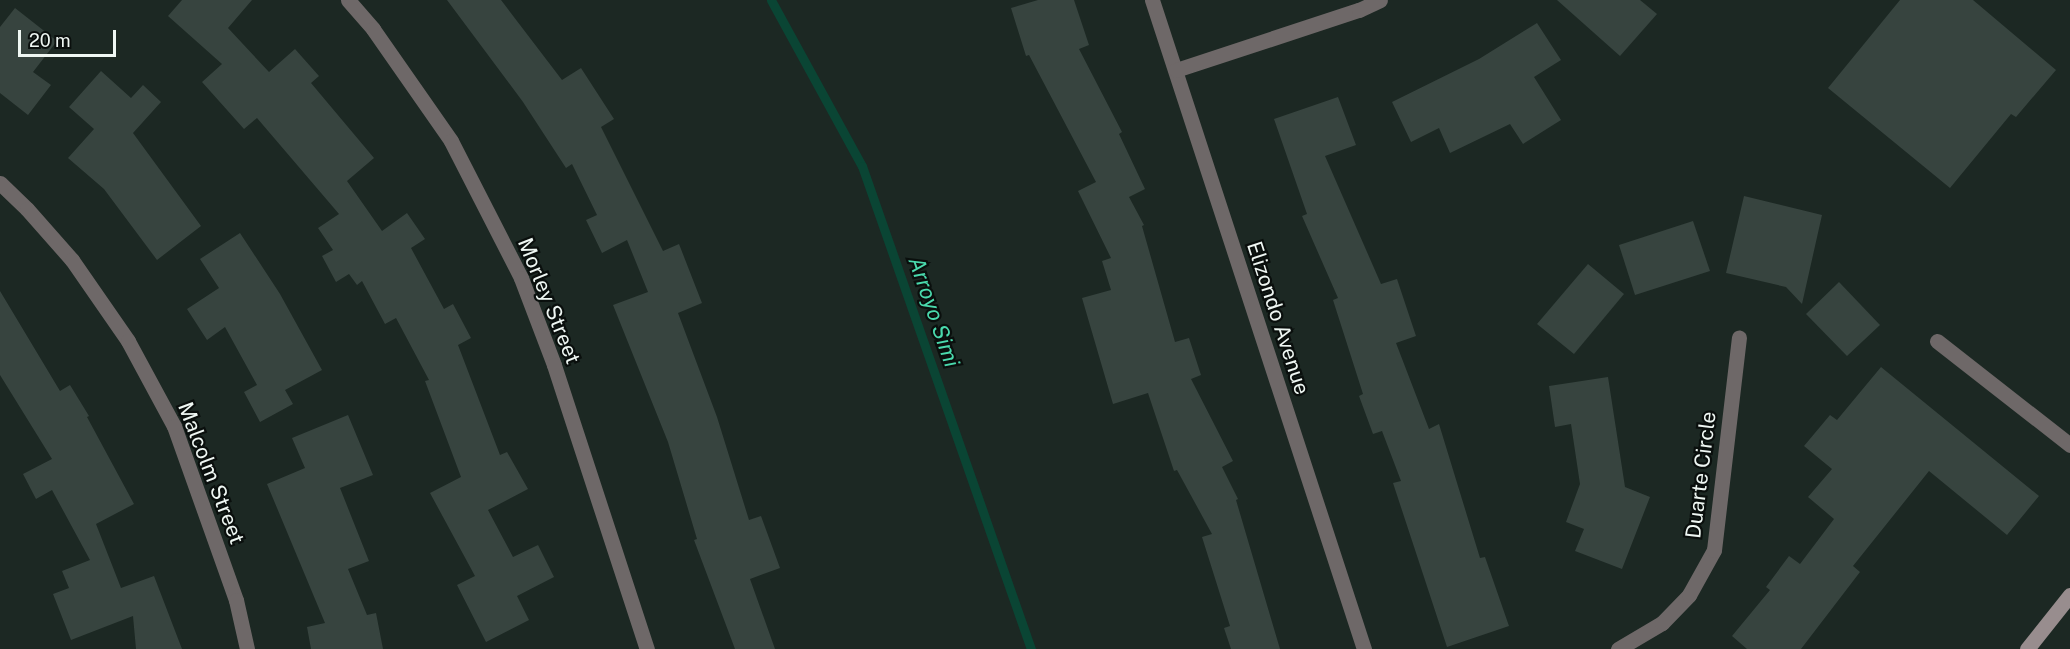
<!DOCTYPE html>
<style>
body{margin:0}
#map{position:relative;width:2070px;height:649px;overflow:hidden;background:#1c2823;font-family:"Public Sans",sans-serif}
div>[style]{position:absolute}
.stream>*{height:9px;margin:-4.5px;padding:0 4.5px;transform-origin:4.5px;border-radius:4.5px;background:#0a4534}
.building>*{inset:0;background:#37443f}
.lane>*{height:15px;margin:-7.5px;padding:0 7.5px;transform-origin:7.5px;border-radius:7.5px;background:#6e6868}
.street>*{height:15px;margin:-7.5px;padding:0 7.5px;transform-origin:7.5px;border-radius:7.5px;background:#6e6868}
.secondary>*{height:15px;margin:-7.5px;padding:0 7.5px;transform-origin:7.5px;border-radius:7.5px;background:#988d8e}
span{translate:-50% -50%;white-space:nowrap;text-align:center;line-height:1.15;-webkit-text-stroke:4.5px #0a0f0d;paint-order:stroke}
.street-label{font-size:21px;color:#eff7f3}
.water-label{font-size:22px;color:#4adaad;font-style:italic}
.scale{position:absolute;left:18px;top:30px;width:98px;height:27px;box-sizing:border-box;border:3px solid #eff7f3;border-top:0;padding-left:8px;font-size:18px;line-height:21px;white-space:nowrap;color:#eff7f3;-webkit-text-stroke:4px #0a0f0d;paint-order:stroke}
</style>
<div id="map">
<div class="stream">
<div style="left:771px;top:0;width:189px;rotate:61.3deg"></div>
<div style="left:862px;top:166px;width:512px;rotate:70.72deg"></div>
</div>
<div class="building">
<div style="clip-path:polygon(182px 0,252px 0,228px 28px,269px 72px,295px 49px,319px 76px,311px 83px,374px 158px,347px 181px,382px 231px,407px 213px,425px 239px,411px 248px,444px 309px,453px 304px,471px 338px,458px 345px,500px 455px,507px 452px,528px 489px,488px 510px,513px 557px,538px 545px,554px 577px,517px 596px,529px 620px,486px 642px,457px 585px,475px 576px,430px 493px,461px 477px,425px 381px,429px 380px,396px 318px,385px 324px,362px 281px,357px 285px,349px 274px,336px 282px,322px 256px,333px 250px,318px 228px,339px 214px,257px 118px,244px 129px,202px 82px,222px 64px,168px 16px)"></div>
<div style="clip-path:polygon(447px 0,501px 0,562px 80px,581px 68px,614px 119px,601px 127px,663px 251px,679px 244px,702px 303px,678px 313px,717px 417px,749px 520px,761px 516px,780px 568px,750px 579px,775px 649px,735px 649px,694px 540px,697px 539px,668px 442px,613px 305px,648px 292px,627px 240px,602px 253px,586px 220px,597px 215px,572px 164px,566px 168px,523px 102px)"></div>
<div style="clip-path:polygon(1038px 0,1074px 0,1089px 45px,1079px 49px,1122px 132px,1119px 134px,1145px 189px,1129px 197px,1144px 225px,1142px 226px,1175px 342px,1189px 338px,1201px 375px,1191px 379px,1233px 461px,1222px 467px,1238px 499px,1236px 500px,1280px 649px,1231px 649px,1224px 628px,1230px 626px,1202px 537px,1212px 534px,1177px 470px,1174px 471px,1148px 393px,1113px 404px,1082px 298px,1111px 290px,1102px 261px,1111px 258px,1078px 191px,1096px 182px,1029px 55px,1026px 56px,1011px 8px)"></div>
<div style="clip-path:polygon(1557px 0,1640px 0,1657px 14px,1620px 56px)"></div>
<div style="clip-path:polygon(1900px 0,1973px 0,2056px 70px,2016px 117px,2011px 114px,1950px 188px,1828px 88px)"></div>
<div style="clip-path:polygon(15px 8px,57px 41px,33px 72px,51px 85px,28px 115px,0 93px,0 27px)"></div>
<div style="clip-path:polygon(1537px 23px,1561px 60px,1534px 77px,1561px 120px,1523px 144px,1510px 124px,1450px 153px,1439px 128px,1411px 142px,1392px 102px,1479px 59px)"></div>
<div style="clip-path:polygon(101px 71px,131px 98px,143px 85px,161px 102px,133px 133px,201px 226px,157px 260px,104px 189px,68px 158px,94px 129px,69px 107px)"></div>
<div style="clip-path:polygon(1338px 97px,1356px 145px,1325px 156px,1381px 284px,1397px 279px,1416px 336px,1396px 343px,1429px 429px,1439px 424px,1480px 558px,1485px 557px,1509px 626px,1447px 647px,1393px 483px,1401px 481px,1382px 431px,1373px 434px,1359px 396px,1363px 394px,1333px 300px,1338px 298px,1302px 216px,1307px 214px,1274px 119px)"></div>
<div style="clip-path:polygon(1744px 196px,1822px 215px,1802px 304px,1786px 287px,1726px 273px)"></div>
<div style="clip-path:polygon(1693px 221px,1710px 271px,1635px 295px,1619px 245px)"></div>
<div style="clip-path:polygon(240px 233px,280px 294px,322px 370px,285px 390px,293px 404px,260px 422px,244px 392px,257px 385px,225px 327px,207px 340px,187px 309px,219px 288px,200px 259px)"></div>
<div style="clip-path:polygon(1588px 264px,1624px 294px,1574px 354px,1537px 324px)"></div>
<div style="clip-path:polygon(1839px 282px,1880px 325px,1847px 356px,1806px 314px)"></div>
<div style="clip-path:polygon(0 291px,60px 391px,70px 385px,89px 416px,87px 417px,134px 504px,96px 524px,121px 588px,154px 576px,182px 649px,136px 649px,133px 616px,71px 640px,53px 594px,69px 588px,62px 571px,90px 560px,52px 490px,36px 499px,23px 474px,52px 459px,0 375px)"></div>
<div style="clip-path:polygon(1881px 367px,2039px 496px,2007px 535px,1929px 471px,1853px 566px,1860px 572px,1801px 649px,1747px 649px,1732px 636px,1770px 590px,1766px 587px,1789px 556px,1800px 564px,1834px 519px,1808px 497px,1832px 469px,1804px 446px,1830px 415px,1837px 420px)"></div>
<div style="clip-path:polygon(1608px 377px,1625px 487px,1650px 497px,1622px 569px,1575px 551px,1584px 529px,1566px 522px,1580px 484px,1571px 424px,1555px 427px,1549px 386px)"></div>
<div style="clip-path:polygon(348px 415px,373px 475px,340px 488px,369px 561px,348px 569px,367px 615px,376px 613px,383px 649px,311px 649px,307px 627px,325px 623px,267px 484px,305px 468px,292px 438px)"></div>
</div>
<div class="lane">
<div style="left:1937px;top:341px;width:169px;rotate:38deg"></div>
</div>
<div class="street">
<div style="left:348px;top:0;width:38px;rotate:49deg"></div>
<div style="left:373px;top:29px;width:136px;rotate:55.1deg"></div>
<div style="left:451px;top:141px;width:154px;rotate:62.9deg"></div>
<div style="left:521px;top:278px;width:93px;rotate:69.2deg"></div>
<div style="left:554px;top:365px;width:299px;rotate:71.9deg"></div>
<div style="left:1152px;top:0;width:683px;rotate:71.91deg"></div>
<div style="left:1176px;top:70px;width:193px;rotate:-18.2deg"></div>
<div style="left:1359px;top:10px;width:23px;rotate:-25deg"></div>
<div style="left:0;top:183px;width:37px;rotate:44deg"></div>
<div style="left:27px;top:209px;width:68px;rotate:48.6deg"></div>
<div style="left:72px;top:260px;width:98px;rotate:55.3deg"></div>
<div style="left:128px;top:341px;width:97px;rotate:61.6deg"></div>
<div style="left:174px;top:426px;width:185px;rotate:70.4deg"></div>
<div style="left:236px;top:600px;width:50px;rotate:77.3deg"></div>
<div style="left:1618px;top:649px;width:51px;rotate:-30.6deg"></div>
<div style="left:1662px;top:623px;width:39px;rotate:-46deg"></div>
<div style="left:1689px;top:595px;width:51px;rotate:-60.9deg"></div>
<div style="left:1714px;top:550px;width:214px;rotate:-83.3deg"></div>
</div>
<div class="secondary">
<div style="left:2027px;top:649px;width:69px;rotate:-51.5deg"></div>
</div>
<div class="street-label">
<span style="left:549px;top:301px;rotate:68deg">Morley Street</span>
<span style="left:1278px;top:318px;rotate:72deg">Elizondo Avenue</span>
<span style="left:211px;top:473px;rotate:69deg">Malcolm Street</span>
<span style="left:1701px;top:475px;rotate:-83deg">Duarte Circle</span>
</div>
<div class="water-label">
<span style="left:934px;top:312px;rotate:71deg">Arroyo Simi</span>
</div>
<div class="scale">20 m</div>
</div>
